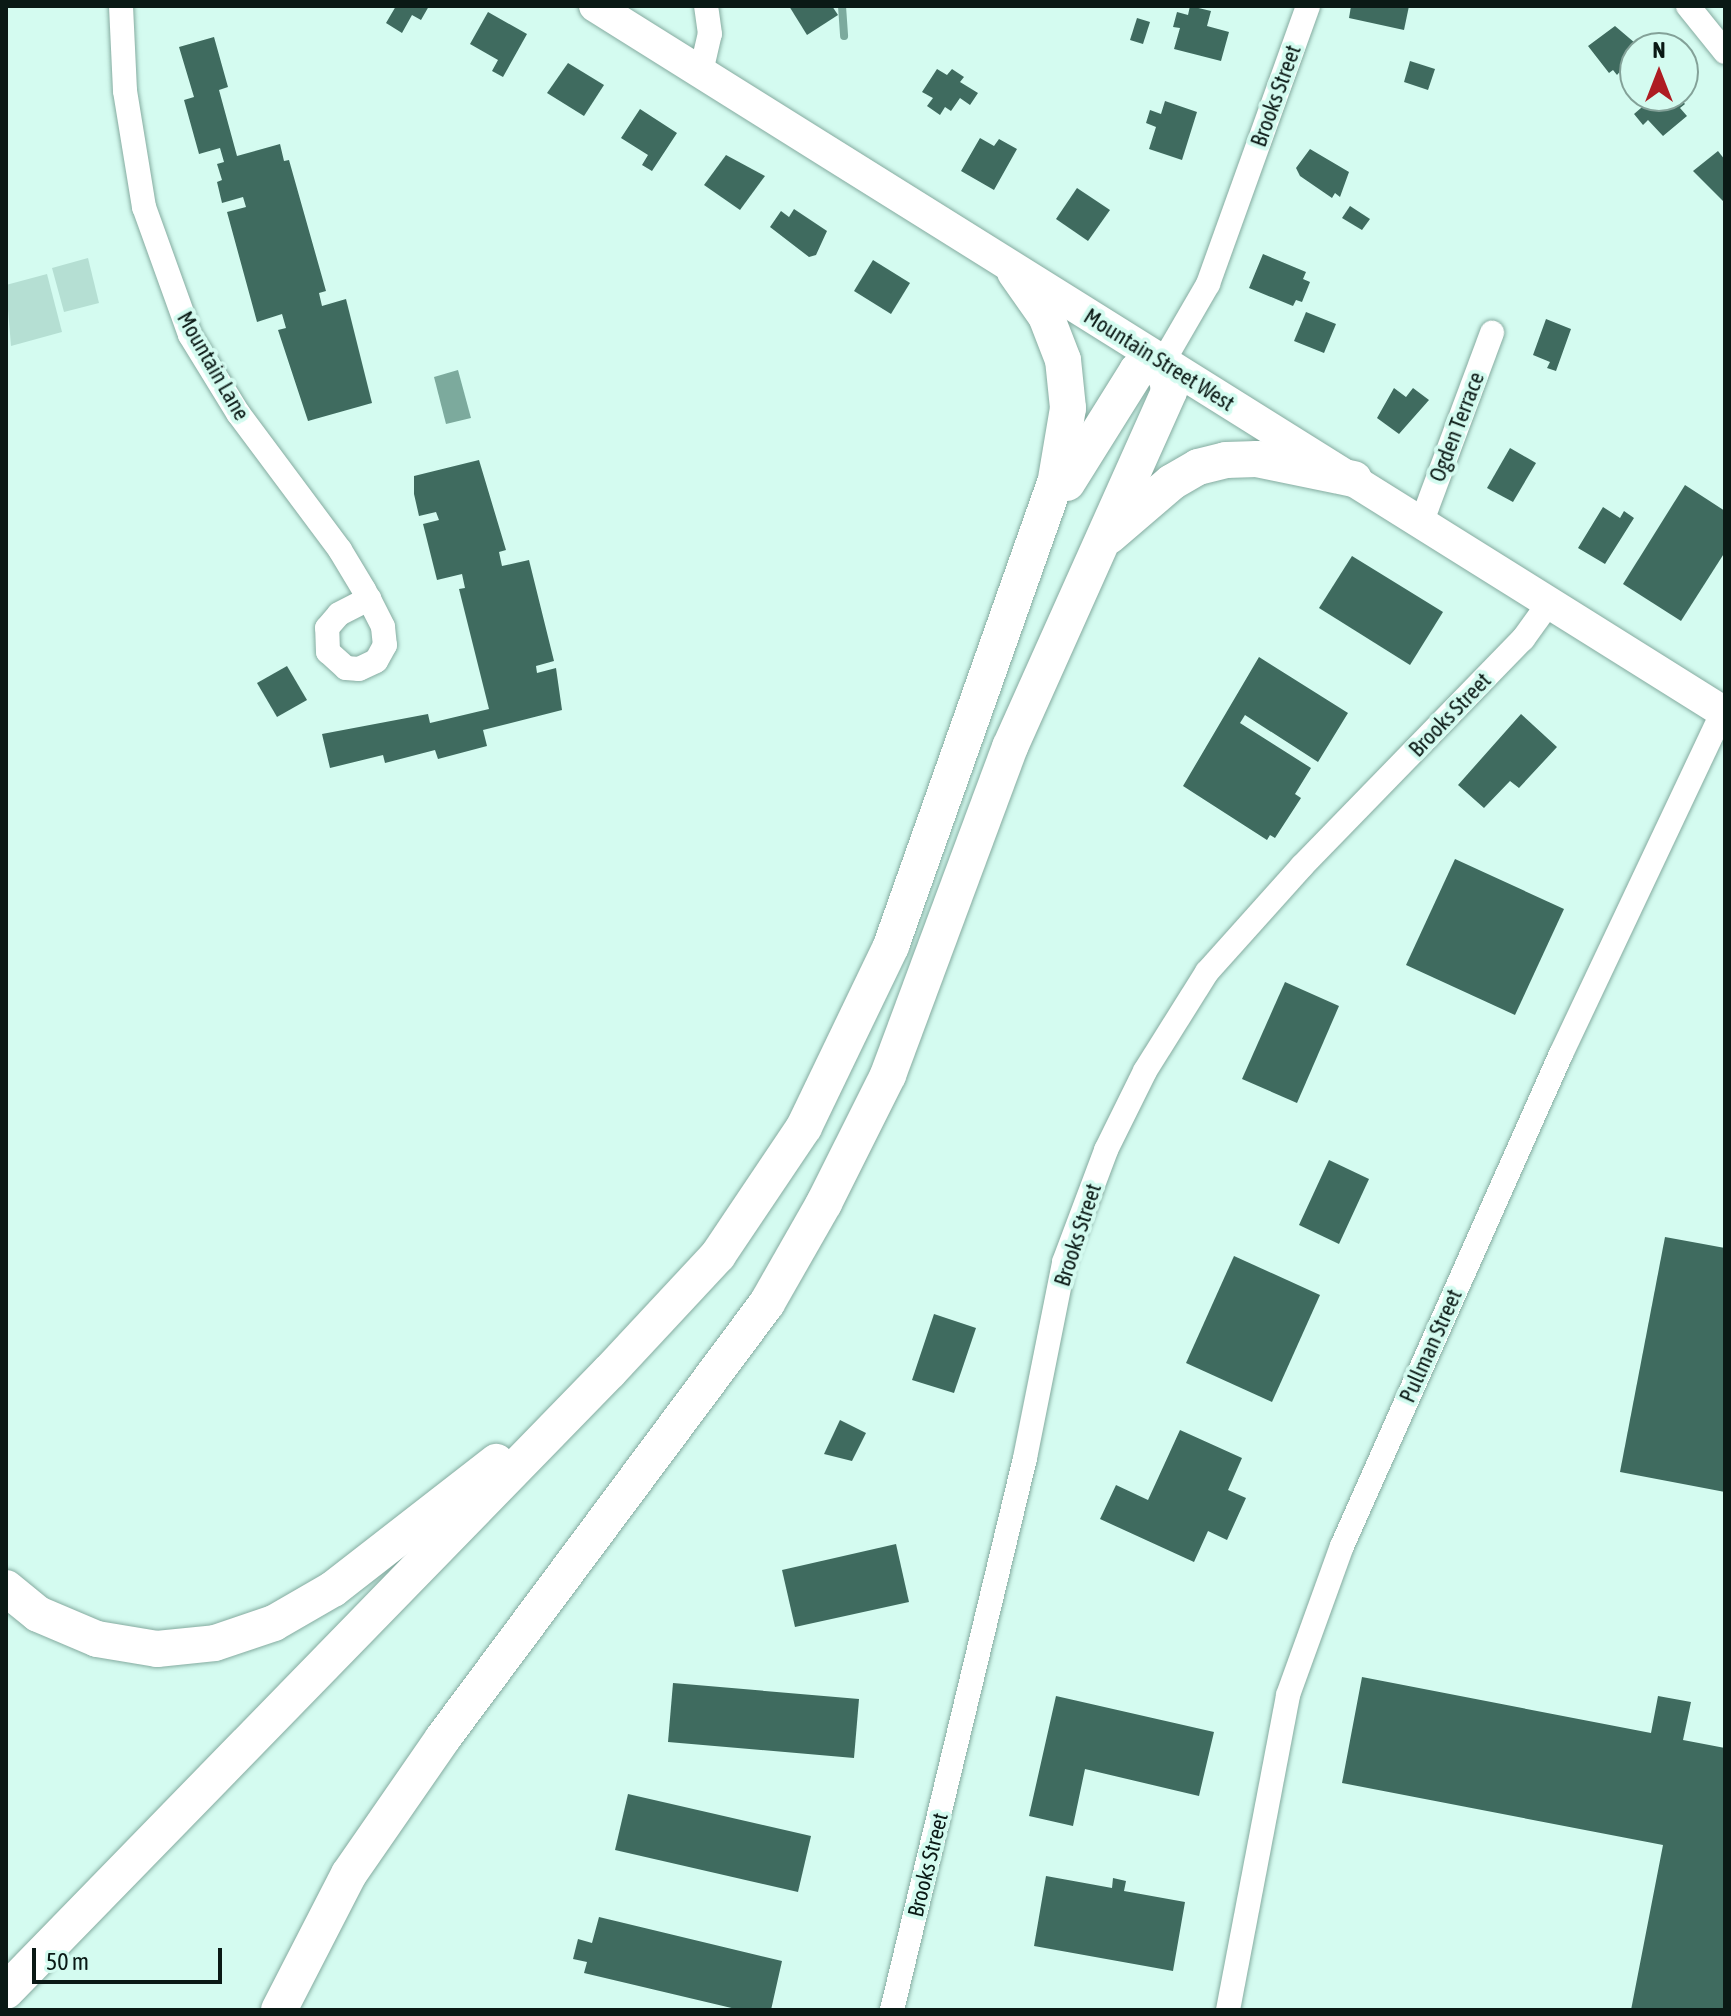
<!DOCTYPE html>
<style>
body{margin:0}
#map{position:relative;width:1731px;height:2016px;overflow:hidden;background:#d4fbf0;font-family:"Asap Condensed",sans-serif}
div>[style]{position:absolute}
.green>*{inset:0;background:#b5dfd3}
.water>*{inset:0;background:#7caa9d}
.stream>*{height:8px;margin:-4px;padding:0 4px;transform-origin:4px;border-radius:4px;background:#7caa9d}
.building>*{inset:0;background:#3f6b5f}
.roads{filter:drop-shadow(0 0 2px #85aba0) drop-shadow(0 0 2px #85aba0)}
.minor>*{height:24px;margin:-12px;padding:0 12px;transform-origin:12px;border-radius:12px;background:#fff}
.major>*{height:32px;margin:-16px;padding:0 16px;transform-origin:16px;border-radius:16px;background:#fff}
.highway>*{height:36px;margin:-18px;padding:0 18px;transform-origin:18px;border-radius:18px;background:#fff}
span{translate:-50% -50%;white-space:nowrap;text-align:center;line-height:1.15;-webkit-text-stroke:8px #d4fbf0;paint-order:stroke}
.street-label{font-size:22px;color:#0a1915}
.frame{position:absolute;inset:0;border:8px solid #0a1915;pointer-events:none}
.north{position:absolute;left:1619px;top:32px;width:80px;height:80px;box-sizing:border-box;background:#d4fbf0;border:2px solid #83a198;border-radius:50%;rotate:0deg;font-size:22px;font-weight:700;line-height:32px;text-align:center;color:#0a1915}
.north::after{content:'';display:block;margin:auto;width:28px;height:36px;background:#ae1c22;clip-path:polygon(50% 0,100% 100%,50% 72%,0 100%)}
.scale{position:absolute;left:32px;top:1948px;width:190px;height:36px;box-sizing:border-box;border:4px solid #0a1915;border-top:0;padding-left:10px;font-size:24px;line-height:28px;white-space:nowrap;color:#0a1915;-webkit-text-stroke:6px #d4fbf0;paint-order:stroke}
</style>
<div id="map">
<div class="green">
<div style="clip-path:polygon(88px 258px,99px 303px,64px 312px,52px 268px)"></div>
<div style="clip-path:polygon(47px 274px,62px 332px,11px 346px,6px 285px)"></div>
</div>
<div class="water">
<div style="clip-path:polygon(458px 370px,471px 418px,446px 424px,434px 377px)"></div>
</div>
<div class="stream">
<div style="left:842px;top:6px;width:30px;rotate:86deg"></div>
</div>
<div class="building">
<div style="clip-path:polygon(396px 6px,429px 6px,421px 20px,412px 15px,402px 33px,386px 23px)"></div>
<div style="clip-path:polygon(789px 6px,832px 6px,838px 15px,807px 35px)"></div>
<div style="clip-path:polygon(1190px 6px,1211px 11px,1207px 26px,1229px 32px,1221px 61px,1174px 49px,1180px 28px,1173px 27px,1177px 12px,1188px 15px)"></div>
<div style="clip-path:polygon(1351px 6px,1409px 6px,1404px 30px,1349px 18px)"></div>
<div style="clip-path:polygon(488px 12px,527px 34px,503px 77px,492px 71px,498px 60px,470px 44px)"></div>
<div style="clip-path:polygon(1137px 18px,1150px 22px,1143px 44px,1130px 40px)"></div>
<div style="clip-path:polygon(1615px 26px,1635px 43px,1629px 48px,1634px 55px,1617px 75px,1613px 70px,1609px 73px,1588px 46px)"></div>
<div style="clip-path:polygon(214px 37px,228px 87px,219px 90px,237px 156px,280px 144px,284px 161px,289px 160px,326px 291px,319px 293px,322px 306px,346px 299px,372px 403px,308px 421px,278px 330px,286px 328px,282px 314px,257px 322px,227px 212px,246px 207px,243px 197px,222px 203px,217px 182px,222px 180px,217px 164px,224px 162px,220px 148px,199px 154px,184px 100px,194px 97px,179px 47px)"></div>
<div style="clip-path:polygon(1410px 61px,1435px 69px,1428px 90px,1404px 82px)"></div>
<div style="clip-path:polygon(568px 63px,604px 85px,584px 116px,547px 93px)"></div>
<div style="clip-path:polygon(937px 69px,947px 75px,952px 69px,964px 77px,960px 82px,978px 93px,970px 105px,960px 98px,951px 111px,945px 107px,940px 115px,927px 106px,933px 98px,922px 92px)"></div>
<div style="clip-path:polygon(1655px 96px,1678px 96px,1685px 104px,1680px 108px,1687px 116px,1663px 136px,1648px 120px,1643px 125px,1634px 114px)"></div>
<div style="clip-path:polygon(1165px 101px,1197px 112px,1182px 160px,1149px 149px,1156px 127px,1146px 123px,1150px 110px,1161px 114px)"></div>
<div style="clip-path:polygon(640px 109px,677px 133px,652px 171px,642px 165px,648px 155px,621px 138px)"></div>
<div style="clip-path:polygon(980px 138px,994px 146px,999px 139px,1017px 149px,994px 190px,961px 171px)"></div>
<div style="clip-path:polygon(1310px 149px,1349px 172px,1340px 197px,1335px 193px,1332px 198px,1300px 176px,1296px 168px)"></div>
<div style="clip-path:polygon(1718px 151px,1725px 160px,1725px 203px,1693px 171px)"></div>
<div style="clip-path:polygon(726px 155px,765px 176px,740px 210px,704px 185px)"></div>
<div style="clip-path:polygon(1077px 188px,1110px 210px,1088px 241px,1056px 219px)"></div>
<div style="clip-path:polygon(1350px 206px,1370px 219px,1362px 230px,1342px 218px)"></div>
<div style="clip-path:polygon(794px 209px,827px 231px,816px 255px,809px 257px,770px 227px,781px 211px,789px 217px)"></div>
<div style="clip-path:polygon(1263px 254px,1306px 272px,1303px 279px,1310px 282px,1302px 302px,1296px 300px,1293px 306px,1249px 288px)"></div>
<div style="clip-path:polygon(873px 260px,910px 283px,891px 314px,854px 291px)"></div>
<div style="clip-path:polygon(1306px 312px,1336px 324px,1324px 353px,1294px 341px)"></div>
<div style="clip-path:polygon(1546px 319px,1571px 329px,1556px 371px,1547px 368px,1550px 362px,1533px 355px)"></div>
<div style="clip-path:polygon(1394px 388px,1406px 397px,1413px 388px,1429px 400px,1399px 434px,1377px 418px)"></div>
<div style="clip-path:polygon(1510px 448px,1536px 463px,1513px 502px,1487px 488px)"></div>
<div style="clip-path:polygon(479px 460px,506px 550px,499px 552px,502px 566px,529px 560px,554px 661px,536px 666px,537px 673px,556px 668px,562px 710px,483px 730px,487px 746px,438px 759px,435px 750px,385px 763px,383px 755px,330px 768px,322px 734px,428px 714px,430px 723px,489px 709px,459px 589px,465px 588px,462px 574px,437px 580px,423px 524px,439px 520px,436px 512px,419px 516px,414px 494px,414px 476px)"></div>
<div style="clip-path:polygon(1685px 485px,1725px 511px,1725px 552px,1681px 621px,1623px 584px)"></div>
<div style="clip-path:polygon(1603px 507px,1620px 518px,1624px 511px,1634px 518px,1605px 564px,1578px 548px)"></div>
<div style="clip-path:polygon(1352px 556px,1443px 612px,1410px 665px,1319px 608px)"></div>
<div style="clip-path:polygon(1259px 657px,1348px 713px,1318px 762px,1245px 715px,1240px 723px,1311px 768px,1295px 794px,1301px 798px,1275px 838px,1270px 835px,1267px 840px,1183px 786px)"></div>
<div style="clip-path:polygon(287px 666px,307px 700px,277px 717px,257px 683px)"></div>
<div style="clip-path:polygon(1521px 714px,1557px 747px,1519px 788px,1510px 781px,1484px 808px,1458px 785px)"></div>
<div style="clip-path:polygon(1455px 859px,1564px 909px,1515px 1015px,1406px 965px)"></div>
<div style="clip-path:polygon(1285px 982px,1339px 1006px,1297px 1103px,1242px 1079px)"></div>
<div style="clip-path:polygon(1329px 1160px,1369px 1179px,1339px 1244px,1299px 1225px)"></div>
<div style="clip-path:polygon(1665px 1237px,1725px 1248px,1725px 1492px,1620px 1472px)"></div>
<div style="clip-path:polygon(1234px 1256px,1320px 1295px,1272px 1402px,1186px 1363px)"></div>
<div style="clip-path:polygon(934px 1314px,976px 1328px,954px 1393px,912px 1380px)"></div>
<div style="clip-path:polygon(840px 1420px,866px 1433px,852px 1461px,824px 1454px)"></div>
<div style="clip-path:polygon(1180px 1430px,1242px 1458px,1228px 1490px,1246px 1498px,1227px 1540px,1208px 1531px,1194px 1562px,1100px 1519px,1116px 1485px,1148px 1500px)"></div>
<div style="clip-path:polygon(896px 1544px,909px 1602px,795px 1627px,782px 1570px)"></div>
<div style="clip-path:polygon(1362px 1677px,1651px 1733px,1658px 1696px,1691px 1702px,1683px 1740px,1725px 1748px,1725px 2010px,1631px 2010px,1663px 1845px,1342px 1783px)"></div>
<div style="clip-path:polygon(673px 1683px,859px 1699px,854px 1758px,668px 1742px)"></div>
<div style="clip-path:polygon(1056px 1696px,1214px 1732px,1199px 1796px,1085px 1769px,1073px 1826px,1029px 1816px)"></div>
<div style="clip-path:polygon(628px 1794px,811px 1836px,798px 1892px,615px 1850px)"></div>
<div style="clip-path:polygon(1046px 1876px,1112px 1888px,1113px 1878px,1126px 1881px,1124px 1891px,1185px 1902px,1173px 1971px,1034px 1946px)"></div>
<div style="clip-path:polygon(599px 1917px,782px 1961px,771px 2010px,740px 2010px,584px 1973px,587px 1962px,573px 1959px,578px 1939px,592px 1943px)"></div>
</div>
<div class="roads">
<div class="minor">
<div style="left:121px;top:6px;width:85px;rotate:87.3deg"></div>
<div style="left:125px;top:91px;width:118px;rotate:80.7deg"></div>
<div style="left:144px;top:207px;width:136px;rotate:70.2deg"></div>
<div style="left:190px;top:335px;width:92px;rotate:58.4deg"></div>
<div style="left:238px;top:413px;width:171px;rotate:53.3deg"></div>
<div style="left:340px;top:550px;width:47px;rotate:59deg"></div>
<div style="left:364px;top:590px;width:10px;rotate:61deg"></div>
<div style="left:369px;top:599px;width:31px;rotate:63deg"></div>
<div style="left:383px;top:627px;width:18px;rotate:84deg"></div>
<div style="left:385px;top:645px;width:18px;rotate:119deg"></div>
<div style="left:376px;top:661px;width:19px;rotate:155deg"></div>
<div style="left:359px;top:669px;width:13px;rotate:-176deg"></div>
<div style="left:346px;top:668px;width:24px;rotate:-138deg"></div>
<div style="left:328px;top:652px;width:24px;rotate:-92deg"></div>
<div style="left:327px;top:628px;width:18px;rotate:-49deg"></div>
<div style="left:339px;top:614px;width:34px;rotate:-27deg"></div>
<div style="left:1688px;top:6px;width:59px;rotate:51.2deg"></div>
<div style="left:701px;top:72px;width:39px;rotate:-77deg"></div>
<div style="left:710px;top:34px;width:28px;rotate:-98deg"></div>
<div style="left:1164px;top:360px;width:88px;rotate:-59.9deg"></div>
<div style="left:1208px;top:284px;width:295px;rotate:-70.2deg"></div>
<div style="left:1422px;top:521px;width:201px;rotate:-69.6deg"></div>
<div style="left:892px;top:2010px;width:568px;rotate:-76.45deg"></div>
<div style="left:1025px;top:1458px;width:200px;rotate:-78.7deg"></div>
<div style="left:1064px;top:1262px;width:120px;rotate:-69.4deg"></div>
<div style="left:1106px;top:1150px;width:88px;rotate:-63.7deg"></div>
<div style="left:1145px;top:1071px;width:117px;rotate:-57.9deg"></div>
<div style="left:1207px;top:972px;width:142px;rotate:-48.1deg"></div>
<div style="left:1302px;top:866px;width:317px;rotate:-45.8deg"></div>
<div style="left:1523px;top:639px;width:44px;rotate:-54.2deg"></div>
<div style="left:1228px;top:2010px;width:321px;rotate:-79.2deg"></div>
<div style="left:1288px;top:1695px;width:158px;rotate:-70.1deg"></div>
<div style="left:1342px;top:1546px;width:539px;rotate:-66.01deg"></div>
<div style="left:1561px;top:1054px;width:378px;rotate:-64.7deg"></div>
</div>
<div class="major">
<div style="left:595px;top:6px;width:1333px;rotate:32.03deg"></div>
</div>
<div class="highway">
<div style="left:1109px;top:536px;width:83px;rotate:-40.6deg"></div>
<div style="left:1172px;top:482px;width:30px;rotate:-30deg"></div>
<div style="left:1198px;top:467px;width:29px;rotate:-14deg"></div>
<div style="left:1226px;top:460px;width:31px;rotate:-2deg"></div>
<div style="left:1257px;top:459px;width:99px;rotate:11.7deg"></div>
<div style="left:6px;top:1588px;width:41px;rotate:39.1deg"></div>
<div style="left:38px;top:1614px;width:64px;rotate:23deg"></div>
<div style="left:97px;top:1639px;width:61px;rotate:9.5deg"></div>
<div style="left:157px;top:1649px;width:58px;rotate:-5.9deg"></div>
<div style="left:215px;top:1643px;width:62px;rotate:-18.7deg"></div>
<div style="left:274px;top:1623px;width:68px;rotate:-30deg"></div>
<div style="left:333px;top:1589px;width:207px;rotate:-37.9deg"></div>
<div style="left:6px;top:1991px;width:866px;rotate:-45.75deg"></div>
<div style="left:610px;top:1371px;width:158px;rotate:-47deg"></div>
<div style="left:718px;top:1255px;width:154px;rotate:-56.1deg"></div>
<div style="left:804px;top:1127px;width:201px;rotate:-64.3deg"></div>
<div style="left:891px;top:946px;width:495px;rotate:-70.5deg"></div>
<div style="left:1056px;top:479px;width:72px;rotate:-80.4deg"></div>
<div style="left:1068px;top:408px;width:48px;rotate:-95.9deg"></div>
<div style="left:1063px;top:360px;width:47px;rotate:-111.1deg"></div>
<div style="left:1046px;top:316px;width:54px;rotate:-125.2deg"></div>
<div style="left:279px;top:2010px;width:153px;rotate:-62.8deg"></div>
<div style="left:349px;top:1874px;width:165px;rotate:-55.3deg"></div>
<div style="left:443px;top:1738px;width:542px;rotate:-53.32deg"></div>
<div style="left:767px;top:1303px;width:115px;rotate:-60.3deg"></div>
<div style="left:824px;top:1203px;width:143px;rotate:-63.4deg"></div>
<div style="left:888px;top:1075px;width:350px;rotate:-69.6deg"></div>
<div style="left:1010px;top:747px;width:390px;rotate:-65.9deg"></div>
<div style="left:1169px;top:391px;width:31px;rotate:-99deg"></div>
<div style="left:1164px;top:360px;width:29px;rotate:158deg"></div>
<div style="left:1137px;top:371px;width:132px;rotate:122deg"></div>
</div>
</div>
<div class="street-label">
<span style="left:1276px;top:96px;rotate:-70deg">Brooks Street</span>
<span style="left:1159px;top:360px;rotate:32deg">Mountain Street West</span>
<span style="left:213px;top:366px;rotate:60deg">Mountain Lane</span>
<span style="left:1457px;top:427px;rotate:-69deg">Ogden Terrace</span>
<span style="left:1450px;top:715px;rotate:-46deg">Brooks Street</span>
<span style="left:1078px;top:1235px;rotate:-72deg">Brooks Street</span>
<span style="left:1431px;top:1346px;rotate:-66deg">Pullman Street</span>
<span style="left:928px;top:1865px;rotate:-76deg">Brooks Street</span>
</div>
<div class="frame"></div>
<div class="north">N</div>
<div class="scale">50 m</div>
</div>
